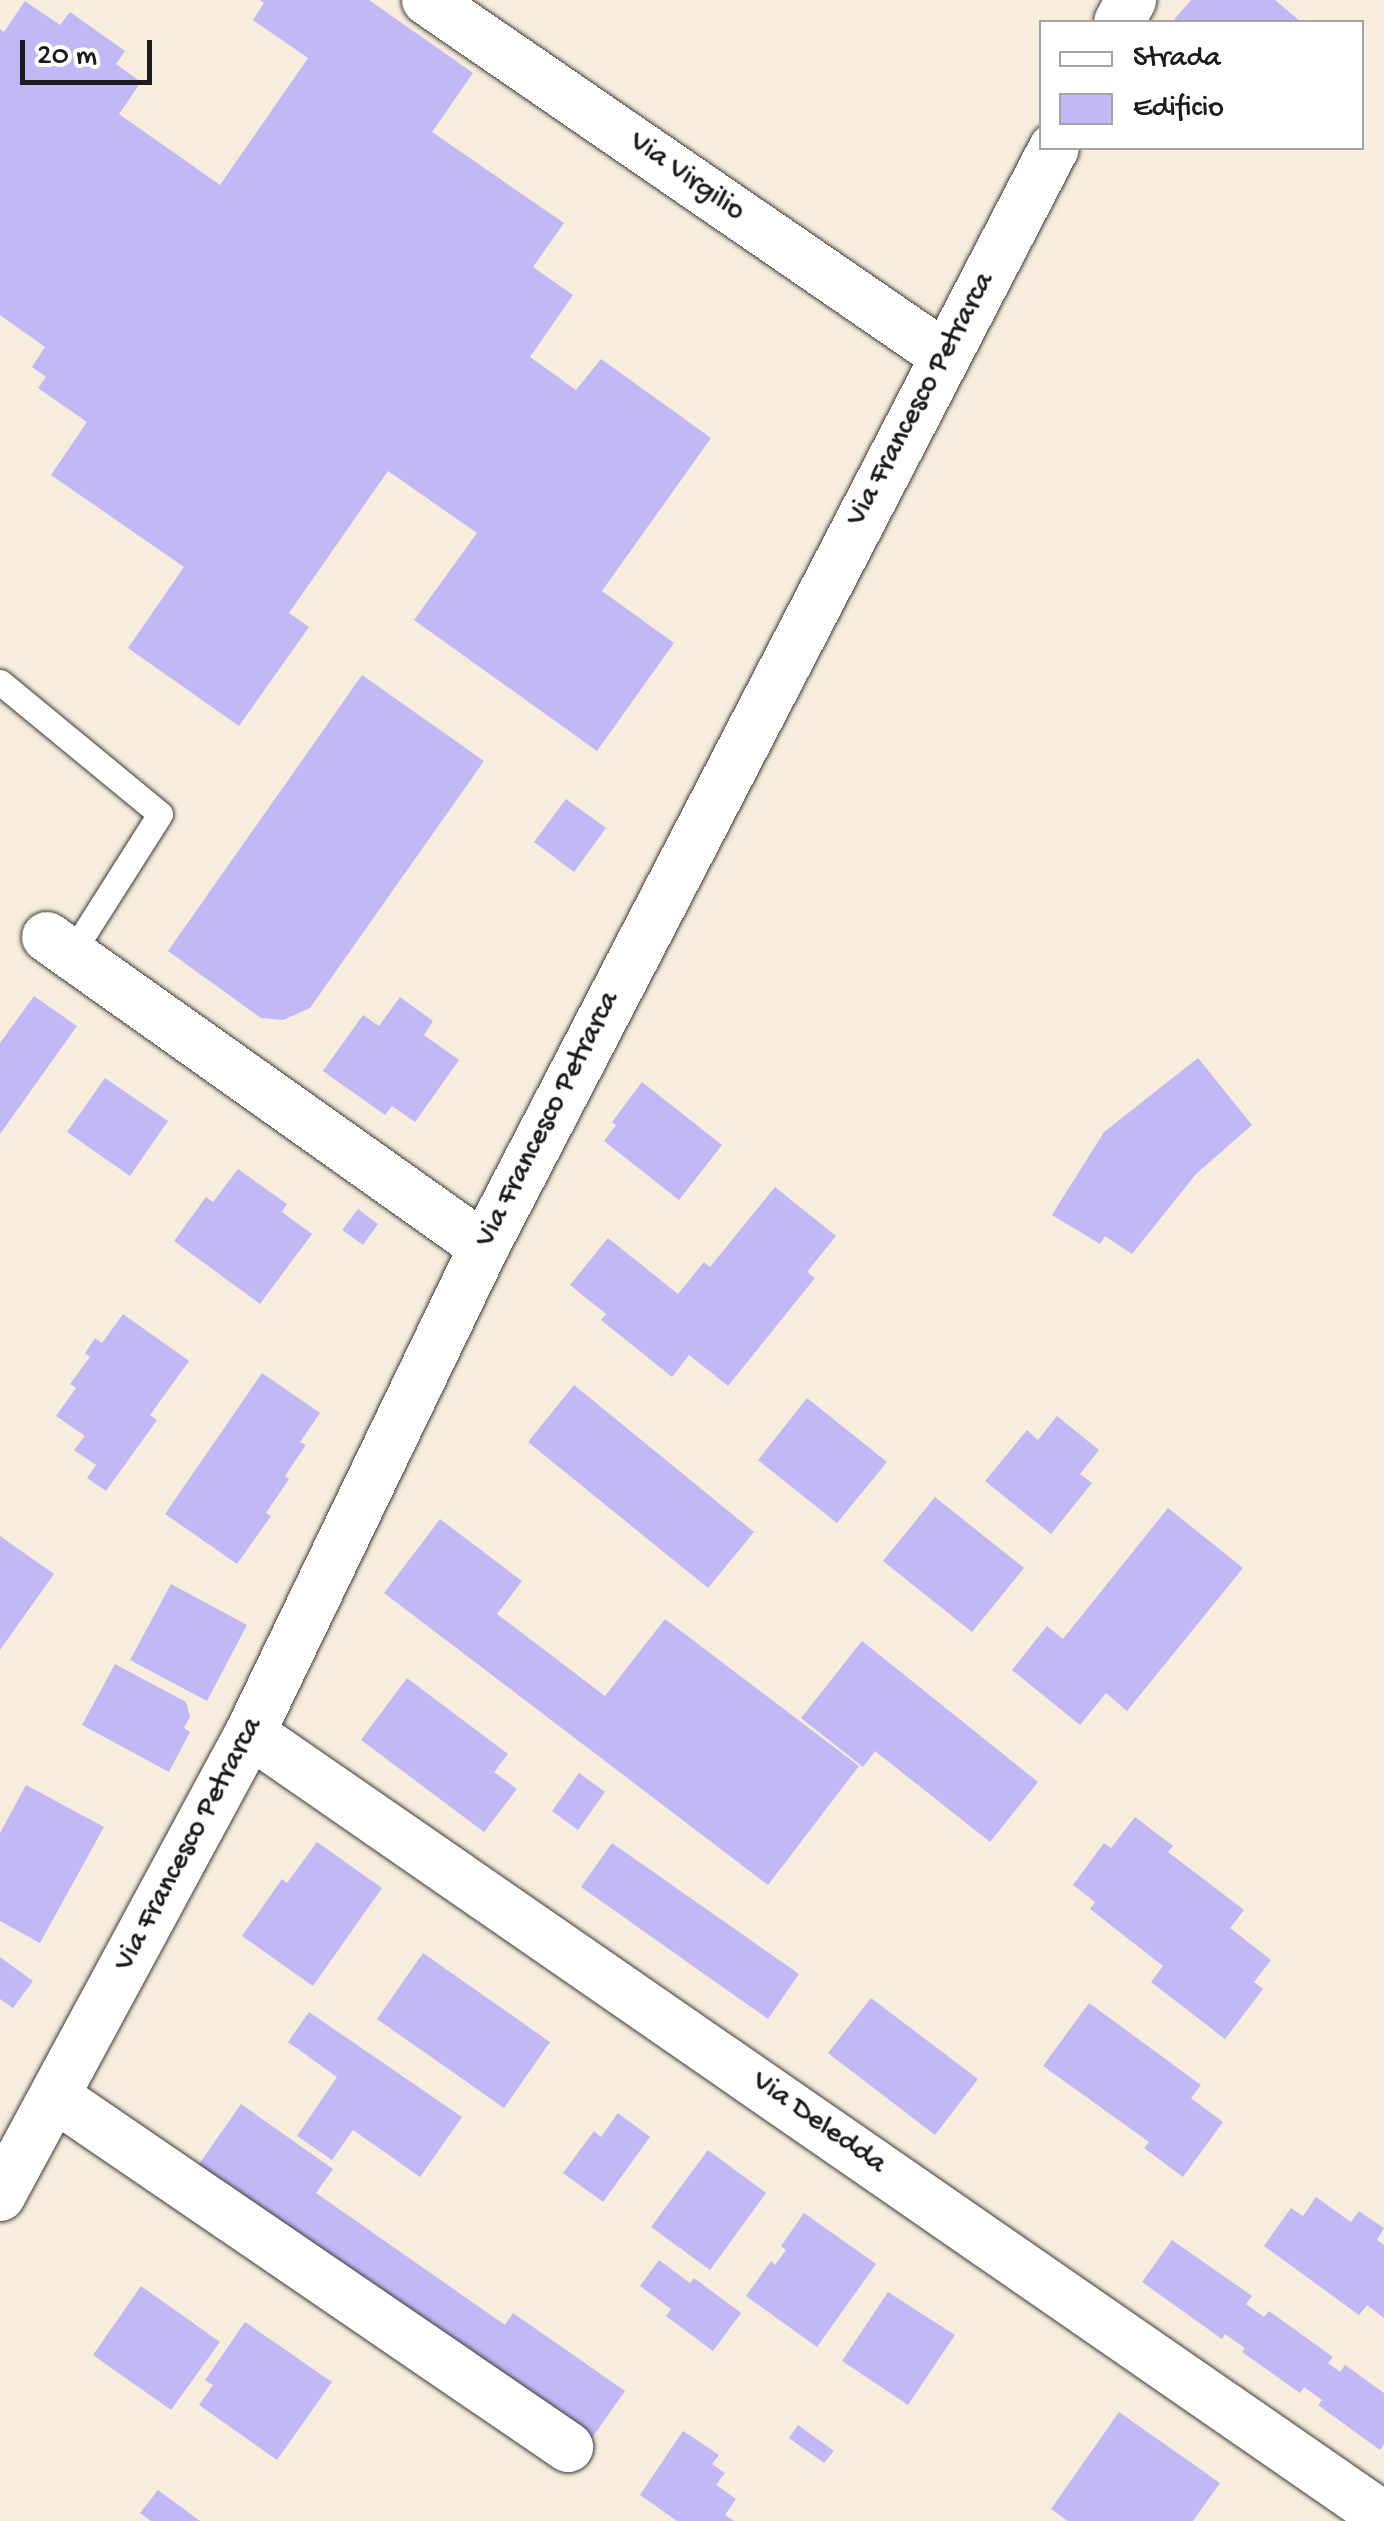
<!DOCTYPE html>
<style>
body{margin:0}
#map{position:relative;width:1384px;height:2521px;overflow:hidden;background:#f6eddc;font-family:"Gochi Hand",sans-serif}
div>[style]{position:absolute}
.building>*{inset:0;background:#c0b9f5}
.roads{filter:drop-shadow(0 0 2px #3d3b39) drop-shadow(0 0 2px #3d3b39)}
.service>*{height:25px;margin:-12.5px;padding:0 12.5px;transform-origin:12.5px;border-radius:12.5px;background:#fff}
.minor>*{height:50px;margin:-25px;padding:0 25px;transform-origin:25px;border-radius:25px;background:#fff}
span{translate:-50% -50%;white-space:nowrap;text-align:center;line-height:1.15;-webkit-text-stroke:8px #fff;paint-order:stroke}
.street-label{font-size:30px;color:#1c1c1c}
.legend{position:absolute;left:1039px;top:20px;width:325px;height:130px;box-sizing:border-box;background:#fff;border:2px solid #a4a4a4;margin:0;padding:12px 18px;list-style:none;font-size:30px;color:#1c1c1c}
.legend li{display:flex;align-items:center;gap:20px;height:50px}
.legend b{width:50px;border:2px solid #a4a4a4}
.scale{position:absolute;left:20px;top:40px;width:132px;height:45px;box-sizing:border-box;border:5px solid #1c1c1c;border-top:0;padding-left:12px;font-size:30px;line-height:35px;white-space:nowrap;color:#1c1c1c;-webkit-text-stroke:8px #fff;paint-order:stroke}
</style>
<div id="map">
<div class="building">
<div style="clip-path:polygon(260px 0,369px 0,473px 73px,432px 132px,564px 223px,533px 267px,573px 295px,530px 357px,576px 390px,601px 359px,711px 438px,602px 591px,674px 643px,597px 751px,414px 620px,477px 533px,388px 471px,289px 613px,309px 627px,239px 726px,128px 648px,184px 567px,51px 475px,87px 422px,38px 388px,46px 377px,32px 367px,45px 347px,0 315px,0 29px,4px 32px,25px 1px,60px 25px,70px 12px,125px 51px,116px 64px,141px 82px,119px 114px,220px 185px,308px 58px,253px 20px,264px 3px)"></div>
<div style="clip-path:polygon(1191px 0,1275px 0,1301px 22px,1172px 22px)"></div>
<div style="clip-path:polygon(362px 675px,484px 761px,310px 1008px,283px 1020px,261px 1018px,168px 951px)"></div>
<div style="clip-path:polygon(566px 799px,606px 828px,574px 872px,534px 842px)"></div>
<div style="clip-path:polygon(34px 996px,77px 1026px,0 1134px,0 1043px)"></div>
<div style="clip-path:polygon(400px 997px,433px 1021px,424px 1035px,459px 1060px,415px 1122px,392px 1106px,385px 1115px,323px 1071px,363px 1015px,379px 1026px)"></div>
<div style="clip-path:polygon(1198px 1058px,1252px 1125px,1196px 1174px,1132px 1254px,1105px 1236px,1100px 1244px,1052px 1215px,1104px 1132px)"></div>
<div style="clip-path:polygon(105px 1078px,168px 1121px,130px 1176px,67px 1132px)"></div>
<div style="clip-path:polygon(642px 1082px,722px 1145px,679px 1200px,604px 1141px,616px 1125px,612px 1122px)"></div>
<div style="clip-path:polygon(238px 1169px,287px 1204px,282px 1212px,312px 1234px,260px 1304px,174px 1241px,206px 1197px,213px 1202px)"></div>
<div style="clip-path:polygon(775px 1187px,836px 1236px,807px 1272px,815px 1278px,728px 1386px,689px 1355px,672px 1377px,601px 1320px,606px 1314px,570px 1285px,608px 1238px,678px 1294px,704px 1262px,710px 1267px)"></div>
<div style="clip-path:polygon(358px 1209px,378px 1224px,363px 1245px,342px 1230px)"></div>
<div style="clip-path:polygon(123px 1314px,189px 1361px,150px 1415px,157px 1420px,106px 1491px,87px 1478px,96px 1465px,74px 1450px,85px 1436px,56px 1416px,76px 1388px,70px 1384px,90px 1357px,85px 1353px,95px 1338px,102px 1343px)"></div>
<div style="clip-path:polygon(262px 1373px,320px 1413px,300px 1442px,306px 1445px,285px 1476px,289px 1479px,266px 1513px,271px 1516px,237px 1564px,165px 1514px)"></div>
<div style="clip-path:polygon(574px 1385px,754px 1532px,708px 1588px,528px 1442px)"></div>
<div style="clip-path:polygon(807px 1398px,887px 1462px,837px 1523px,758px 1460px)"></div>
<div style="clip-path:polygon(1057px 1416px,1099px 1450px,1080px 1474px,1092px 1483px,1051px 1534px,985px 1481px,1027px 1430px,1038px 1440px)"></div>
<div style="clip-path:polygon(935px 1497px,1024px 1568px,972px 1632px,883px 1561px)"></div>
<div style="clip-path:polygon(1168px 1508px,1243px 1568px,1127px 1711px,1106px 1693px,1080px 1725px,1012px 1670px,1047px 1626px,1063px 1639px)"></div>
<div style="clip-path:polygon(440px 1519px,522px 1581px,497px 1614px,605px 1696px,665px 1619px,859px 1766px,768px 1885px,384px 1593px)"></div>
<div style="clip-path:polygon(0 1536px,54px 1574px,0 1650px)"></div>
<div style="clip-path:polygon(171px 1584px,247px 1625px,207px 1701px,130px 1660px)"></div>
<div style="clip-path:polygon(862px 1641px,1038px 1782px,990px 1842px,875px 1751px,863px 1767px,801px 1718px)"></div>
<div style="clip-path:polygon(115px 1664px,186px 1702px,190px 1717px,184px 1728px,190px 1732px,169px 1772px,82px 1725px)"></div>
<div style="clip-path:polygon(407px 1678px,508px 1754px,494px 1772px,517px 1789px,484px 1832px,361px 1740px)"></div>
<div style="clip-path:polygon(579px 1773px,605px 1792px,578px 1830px,552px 1811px)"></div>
<div style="clip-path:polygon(26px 1785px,104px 1827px,40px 1943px,0 1921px,0 1833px)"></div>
<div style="clip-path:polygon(1135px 1817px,1173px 1846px,1168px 1852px,1244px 1910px,1230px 1928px,1271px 1960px,1254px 1982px,1263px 1989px,1225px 2039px,1151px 1982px,1163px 1966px,1090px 1909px,1095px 1902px,1073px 1885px,1104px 1843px,1111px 1848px)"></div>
<div style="clip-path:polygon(317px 1842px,382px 1888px,313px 1986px,242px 1936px,282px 1879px,287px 1883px)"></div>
<div style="clip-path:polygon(612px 1843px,799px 1974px,768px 2019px,581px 1887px)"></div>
<div style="clip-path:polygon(423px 1953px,550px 2042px,504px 2108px,377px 2019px)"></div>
<div style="clip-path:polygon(0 1957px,33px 1981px,13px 2008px,0 1999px)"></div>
<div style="clip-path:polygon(871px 1998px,978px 2079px,935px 2135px,828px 2053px)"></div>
<div style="clip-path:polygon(1089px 2003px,1201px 2085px,1191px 2098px,1223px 2122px,1183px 2177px,1144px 2148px,1149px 2142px,1043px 2066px)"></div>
<div style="clip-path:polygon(309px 2012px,462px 2117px,420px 2177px,353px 2130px,332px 2160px,297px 2136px,337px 2077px,288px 2042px)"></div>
<div style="clip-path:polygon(241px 2104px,333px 2169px,316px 2193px,505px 2325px,513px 2313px,625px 2391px,592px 2438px,292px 2228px,195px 2170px)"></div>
<div style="clip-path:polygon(618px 2113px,650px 2137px,603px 2202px,563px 2173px,594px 2131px,601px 2137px)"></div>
<div style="clip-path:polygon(708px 2150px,766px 2193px,710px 2270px,651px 2227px)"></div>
<div style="clip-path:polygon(1316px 2197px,1351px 2222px,1359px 2211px,1384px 2228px,1377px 2240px,1384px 2245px,1384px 2318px,1367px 2305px,1359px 2315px,1264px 2246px,1291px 2208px,1303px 2216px)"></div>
<div style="clip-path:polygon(804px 2213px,876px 2264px,817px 2347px,746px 2296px,771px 2261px,775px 2265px,786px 2250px,781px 2246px)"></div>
<div style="clip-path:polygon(1172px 2240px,1252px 2296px,1246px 2304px,1264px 2317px,1269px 2311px,1333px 2357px,1328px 2363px,1340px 2372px,1345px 2365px,1384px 2393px,1384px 2444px,1380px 2450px,1318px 2405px,1322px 2400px,1304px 2387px,1300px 2393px,1242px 2352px,1245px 2348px,1225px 2334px,1222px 2339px,1142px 2282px)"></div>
<div style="clip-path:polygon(659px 2260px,690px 2283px,694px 2278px,741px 2313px,713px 2351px,666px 2316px,671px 2309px,640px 2286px)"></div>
<div style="clip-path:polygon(141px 2286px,220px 2342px,171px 2410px,93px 2355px)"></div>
<div style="clip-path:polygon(888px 2292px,955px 2335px,908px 2405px,842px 2361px)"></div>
<div style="clip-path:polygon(245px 2322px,332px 2382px,277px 2460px,199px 2405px,213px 2385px,205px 2380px)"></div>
<div style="clip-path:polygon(1119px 2412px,1220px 2483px,1193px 2521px,1068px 2521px,1051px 2509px)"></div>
<div style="clip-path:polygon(798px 2425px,834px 2451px,824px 2463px,789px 2438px)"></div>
<div style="clip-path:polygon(683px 2431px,719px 2455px,712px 2464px,725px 2473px,716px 2485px,736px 2499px,725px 2515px,734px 2521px,677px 2521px,640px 2495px)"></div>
<div style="clip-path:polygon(158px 2490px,200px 2521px,151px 2521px,140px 2513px)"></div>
</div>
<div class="roads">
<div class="service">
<div style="left:0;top:682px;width:207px;rotate:39.5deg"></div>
<div style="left:160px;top:814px;width:166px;rotate:122.4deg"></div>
</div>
<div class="minor">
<div style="left:427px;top:0;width:629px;rotate:34.5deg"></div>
<div style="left:1119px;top:22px;width:25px;rotate:-61deg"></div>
<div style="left:47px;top:937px;width:536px;rotate:35.35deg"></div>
<div style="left:250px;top:1733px;width:1379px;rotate:34.66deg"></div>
<div style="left:57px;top:2098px;width:619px;rotate:34.33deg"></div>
<div style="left:0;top:2196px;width:526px;rotate:-61.63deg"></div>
<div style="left:250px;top:1733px;width:539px;rotate:-64.29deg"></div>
<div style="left:484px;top:1247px;width:1238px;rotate:-62.59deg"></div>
</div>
</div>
<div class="street-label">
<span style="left:686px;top:178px;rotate:35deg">Via Virgilio</span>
<span style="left:922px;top:400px;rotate:-62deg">Via Francesco Petrarca</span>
<span style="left:549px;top:1120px;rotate:-63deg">Via Francesco Petrarca</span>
<span style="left:190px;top:1845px;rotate:-62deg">Via Francesco Petrarca</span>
<span style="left:818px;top:2124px;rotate:35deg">Via Deledda</span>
</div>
<ul class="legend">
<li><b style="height:12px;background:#fff"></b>Strada</li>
<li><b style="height:28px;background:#c0b9f5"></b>Edificio</li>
</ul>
<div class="scale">20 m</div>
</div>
